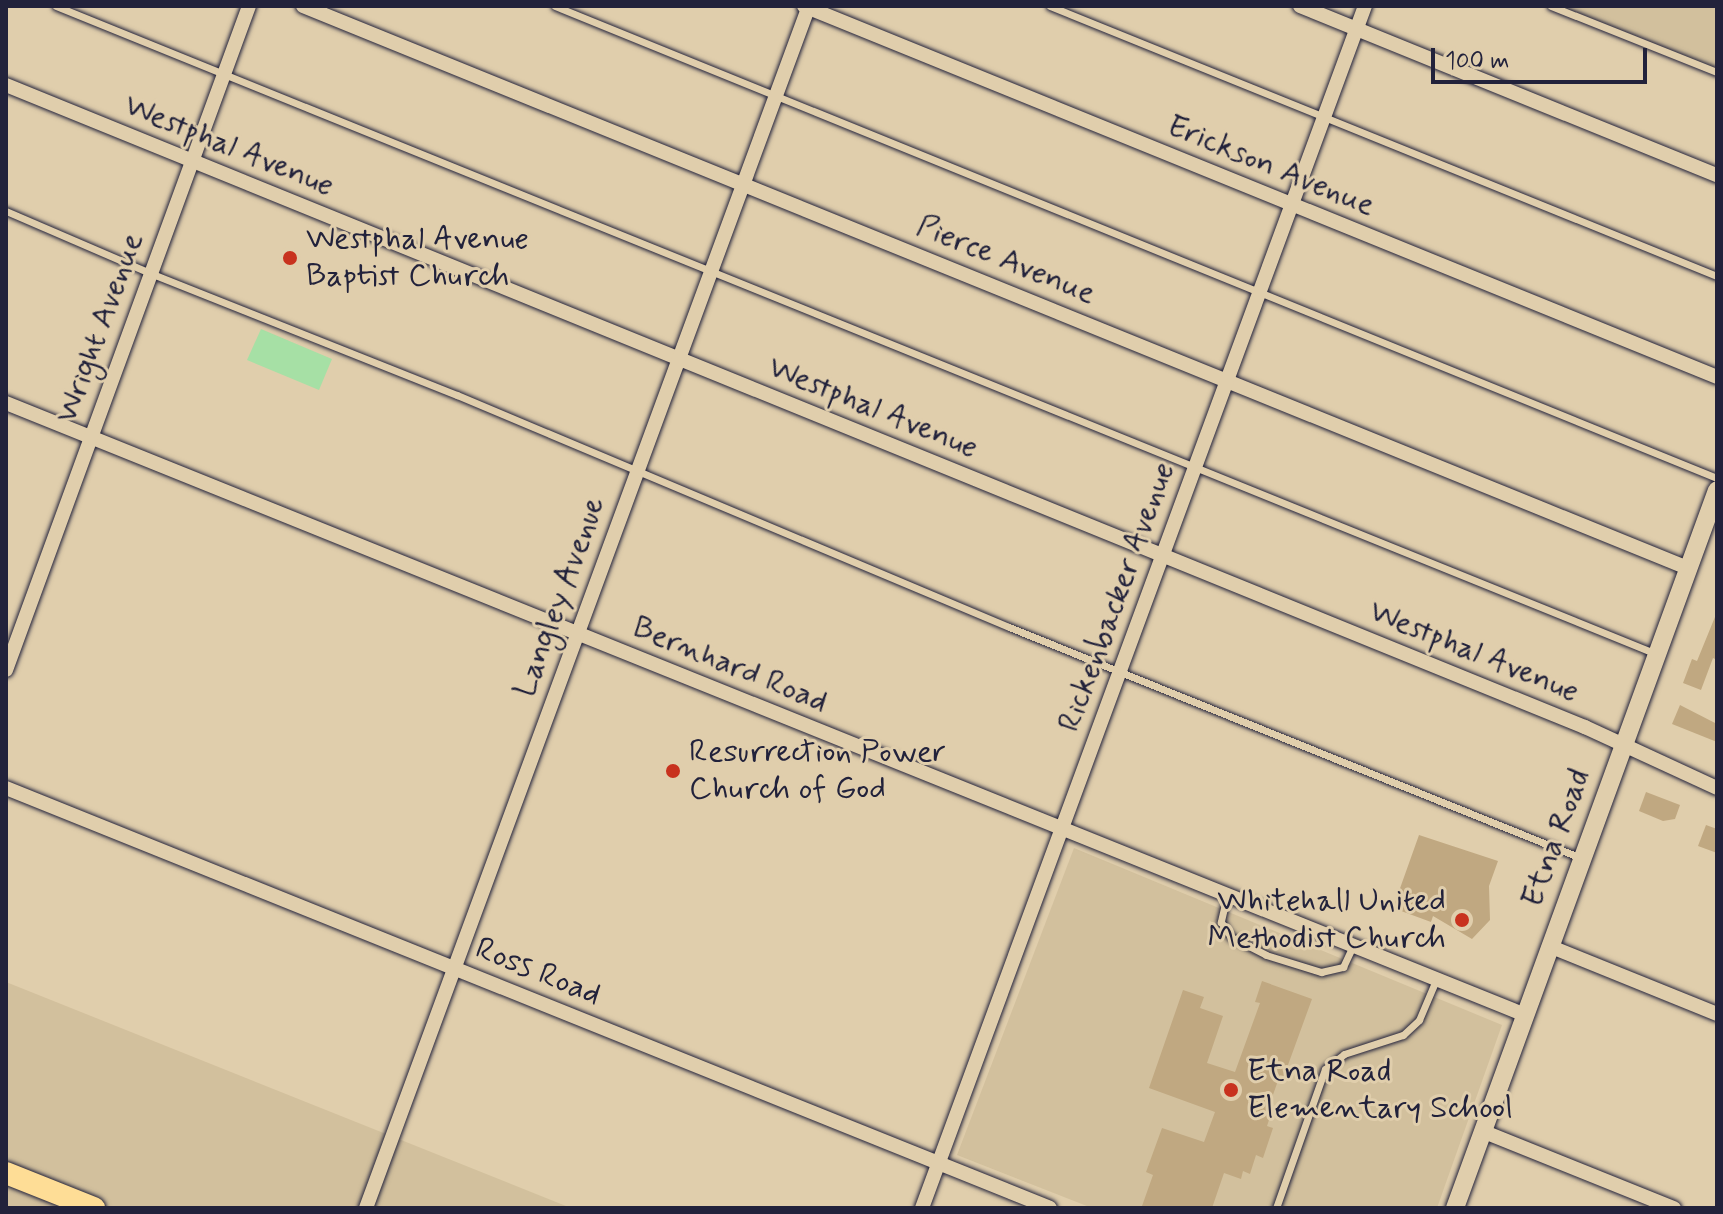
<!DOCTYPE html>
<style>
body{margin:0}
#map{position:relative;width:1723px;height:1214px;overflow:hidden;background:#e0ceac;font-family:Mynerve,sans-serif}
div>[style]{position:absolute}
.built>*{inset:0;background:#d2c09d}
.green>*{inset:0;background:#a6e0a5}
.building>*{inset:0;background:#c0a881}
.roads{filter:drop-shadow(0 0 2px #22223b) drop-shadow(0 0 2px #22223b)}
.service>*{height:7px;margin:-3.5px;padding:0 3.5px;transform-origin:3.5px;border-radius:3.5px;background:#e0ceac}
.minor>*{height:14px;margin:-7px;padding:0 7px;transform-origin:7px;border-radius:7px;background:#e0ceac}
.tertiary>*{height:18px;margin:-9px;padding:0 9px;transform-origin:9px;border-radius:9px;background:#e0ceac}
.primary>*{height:22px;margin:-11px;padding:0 11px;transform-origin:11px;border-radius:11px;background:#fedd96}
.dots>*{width:22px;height:22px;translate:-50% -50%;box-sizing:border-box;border:4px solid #e0ceac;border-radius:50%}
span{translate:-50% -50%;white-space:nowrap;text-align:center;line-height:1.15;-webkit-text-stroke:6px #e0ceac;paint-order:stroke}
.street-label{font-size:32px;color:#22223b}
.poi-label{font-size:32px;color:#22223b}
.left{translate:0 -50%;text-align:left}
.right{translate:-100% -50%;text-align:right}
.frame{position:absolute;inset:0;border:8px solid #22223b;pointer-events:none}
.scale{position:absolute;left:1431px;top:48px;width:216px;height:36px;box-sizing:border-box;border:4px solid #22223b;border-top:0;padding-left:10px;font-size:24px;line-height:28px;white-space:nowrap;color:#22223b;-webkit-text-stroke:6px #e0ceac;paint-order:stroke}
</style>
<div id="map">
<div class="built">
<div style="clip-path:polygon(1551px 6px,1717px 6px,1717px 74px)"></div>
<div style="clip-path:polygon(1074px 848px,1502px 1025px,1437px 1208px,1092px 1208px,957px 1155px)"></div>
<div style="clip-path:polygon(6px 982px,571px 1208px,6px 1208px)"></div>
</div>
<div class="green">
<div style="clip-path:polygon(261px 329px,332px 359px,319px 390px,247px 360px)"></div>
</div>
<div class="building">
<div style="clip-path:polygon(1717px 612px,1717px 660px,1713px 658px,1701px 690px,1683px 683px,1692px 659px,1697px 661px)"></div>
<div style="clip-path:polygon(1680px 705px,1717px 724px,1717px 742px,1672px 724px)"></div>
<div style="clip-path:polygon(1646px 792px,1680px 805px,1675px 819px,1663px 821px,1639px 811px)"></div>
<div style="clip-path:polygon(1706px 825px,1717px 829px,1717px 853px,1698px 846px)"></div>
<div style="clip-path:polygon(1419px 835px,1498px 861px,1489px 886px,1490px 920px,1472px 939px,1433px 916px,1431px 922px,1393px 908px)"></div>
<div style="clip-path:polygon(1262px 981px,1312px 999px,1284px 1076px,1280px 1075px,1269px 1106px,1273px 1108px,1267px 1126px,1273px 1128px,1263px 1158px,1256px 1155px,1250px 1174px,1243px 1171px,1241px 1179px,1224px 1173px,1212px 1208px,1142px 1206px,1153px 1175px,1146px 1172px,1162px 1128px,1204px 1142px,1215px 1112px,1149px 1088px,1183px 990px,1204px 997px,1200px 1008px,1223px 1016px,1207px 1063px,1235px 1072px,1260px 1003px,1255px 1002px)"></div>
</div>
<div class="roads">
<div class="service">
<div style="left:56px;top:6px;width:1724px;rotate:22.04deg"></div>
<div style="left:555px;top:6px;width:1254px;rotate:22.11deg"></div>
<div style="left:1050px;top:6px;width:720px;rotate:22.04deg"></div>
<div style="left:1551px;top:6px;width:179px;rotate:21.7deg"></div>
<div style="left:6px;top:211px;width:157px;rotate:23.3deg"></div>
<div style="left:150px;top:273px;width:330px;rotate:21.7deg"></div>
<div style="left:457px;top:395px;width:599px;rotate:22.8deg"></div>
<div style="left:1009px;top:627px;width:617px;rotate:21.99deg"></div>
<div style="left:1227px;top:895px;width:28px;rotate:103deg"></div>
<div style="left:1221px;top:922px;width:18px;rotate:56deg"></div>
<div style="left:1231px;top:937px;width:39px;rotate:27deg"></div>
<div style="left:1266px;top:955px;width:58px;rotate:17.2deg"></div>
<div style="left:1321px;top:972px;width:23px;rotate:-13deg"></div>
<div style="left:1343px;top:967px;width:23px;rotate:-65deg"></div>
<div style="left:1276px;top:1208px;width:147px;rotate:-70.6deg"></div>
<div style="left:1325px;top:1069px;width:24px;rotate:-38deg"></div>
<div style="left:1344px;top:1054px;width:62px;rotate:-17.9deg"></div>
<div style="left:1403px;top:1035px;width:22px;rotate:-43deg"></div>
<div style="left:1419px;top:1020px;width:43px;rotate:-67deg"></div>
</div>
<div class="minor">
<div style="left:303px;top:6px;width:1495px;rotate:22.09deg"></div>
<div style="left:804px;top:6px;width:985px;rotate:22.11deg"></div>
<div style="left:1300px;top:6px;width:450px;rotate:22.1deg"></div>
<div style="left:6px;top:85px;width:1705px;rotate:22.13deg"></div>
<div style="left:1585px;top:727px;width:145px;rotate:24.8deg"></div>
<div style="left:6px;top:403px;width:1635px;rotate:21.94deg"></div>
<div style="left:6px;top:670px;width:707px;rotate:-69.9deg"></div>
<div style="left:6px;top:788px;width:1125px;rotate:21.91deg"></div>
<div style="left:1549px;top:946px;width:181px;rotate:22deg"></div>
<div style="left:1482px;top:1131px;width:207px;rotate:21.9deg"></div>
<div style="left:366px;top:1208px;width:1281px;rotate:-69.77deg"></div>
<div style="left:922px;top:1208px;width:1281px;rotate:-69.77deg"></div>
</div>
<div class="tertiary">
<div style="left:1455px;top:1208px;width:764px;rotate:-69.95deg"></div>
</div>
<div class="primary">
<div style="left:6px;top:1173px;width:95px;rotate:21.7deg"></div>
</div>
</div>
<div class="dots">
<div style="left:290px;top:258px;background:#c8321e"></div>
<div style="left:673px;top:771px;background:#c8321e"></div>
<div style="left:1462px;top:920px;background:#c8321e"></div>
<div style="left:1231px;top:1090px;background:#c8321e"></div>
</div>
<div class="street-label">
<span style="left:229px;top:146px;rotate:22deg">Westphal Avenue</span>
<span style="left:1271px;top:166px;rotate:22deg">Erickson Avenue</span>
<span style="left:1006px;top:260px;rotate:22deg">Pierce Avenue</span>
<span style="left:100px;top:328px;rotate:-70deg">Wright Avenue</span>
<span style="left:873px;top:408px;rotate:22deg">Westphal Avenue</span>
<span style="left:560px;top:597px;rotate:-70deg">Langley Avenue</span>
<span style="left:1117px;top:597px;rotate:-70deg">Rickenbacker Avenue</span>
<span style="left:1474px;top:652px;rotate:22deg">Westphal Avenue</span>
<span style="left:730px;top:665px;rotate:22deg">Bernhard Road</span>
<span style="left:1556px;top:838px;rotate:-70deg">Etna Road</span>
<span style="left:538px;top:972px;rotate:22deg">Ross Road</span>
</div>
<div class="poi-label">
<span class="left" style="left:306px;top:258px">Westphal Avenue<br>Baptist Church</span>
<span class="left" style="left:689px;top:771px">Resurrection Power<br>Church of God</span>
<span class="right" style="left:1446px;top:920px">Whitehall United<br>Methodist Church</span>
<span class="left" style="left:1247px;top:1090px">Etna Road<br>Elementary School</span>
</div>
<div class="frame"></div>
<div class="scale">100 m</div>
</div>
